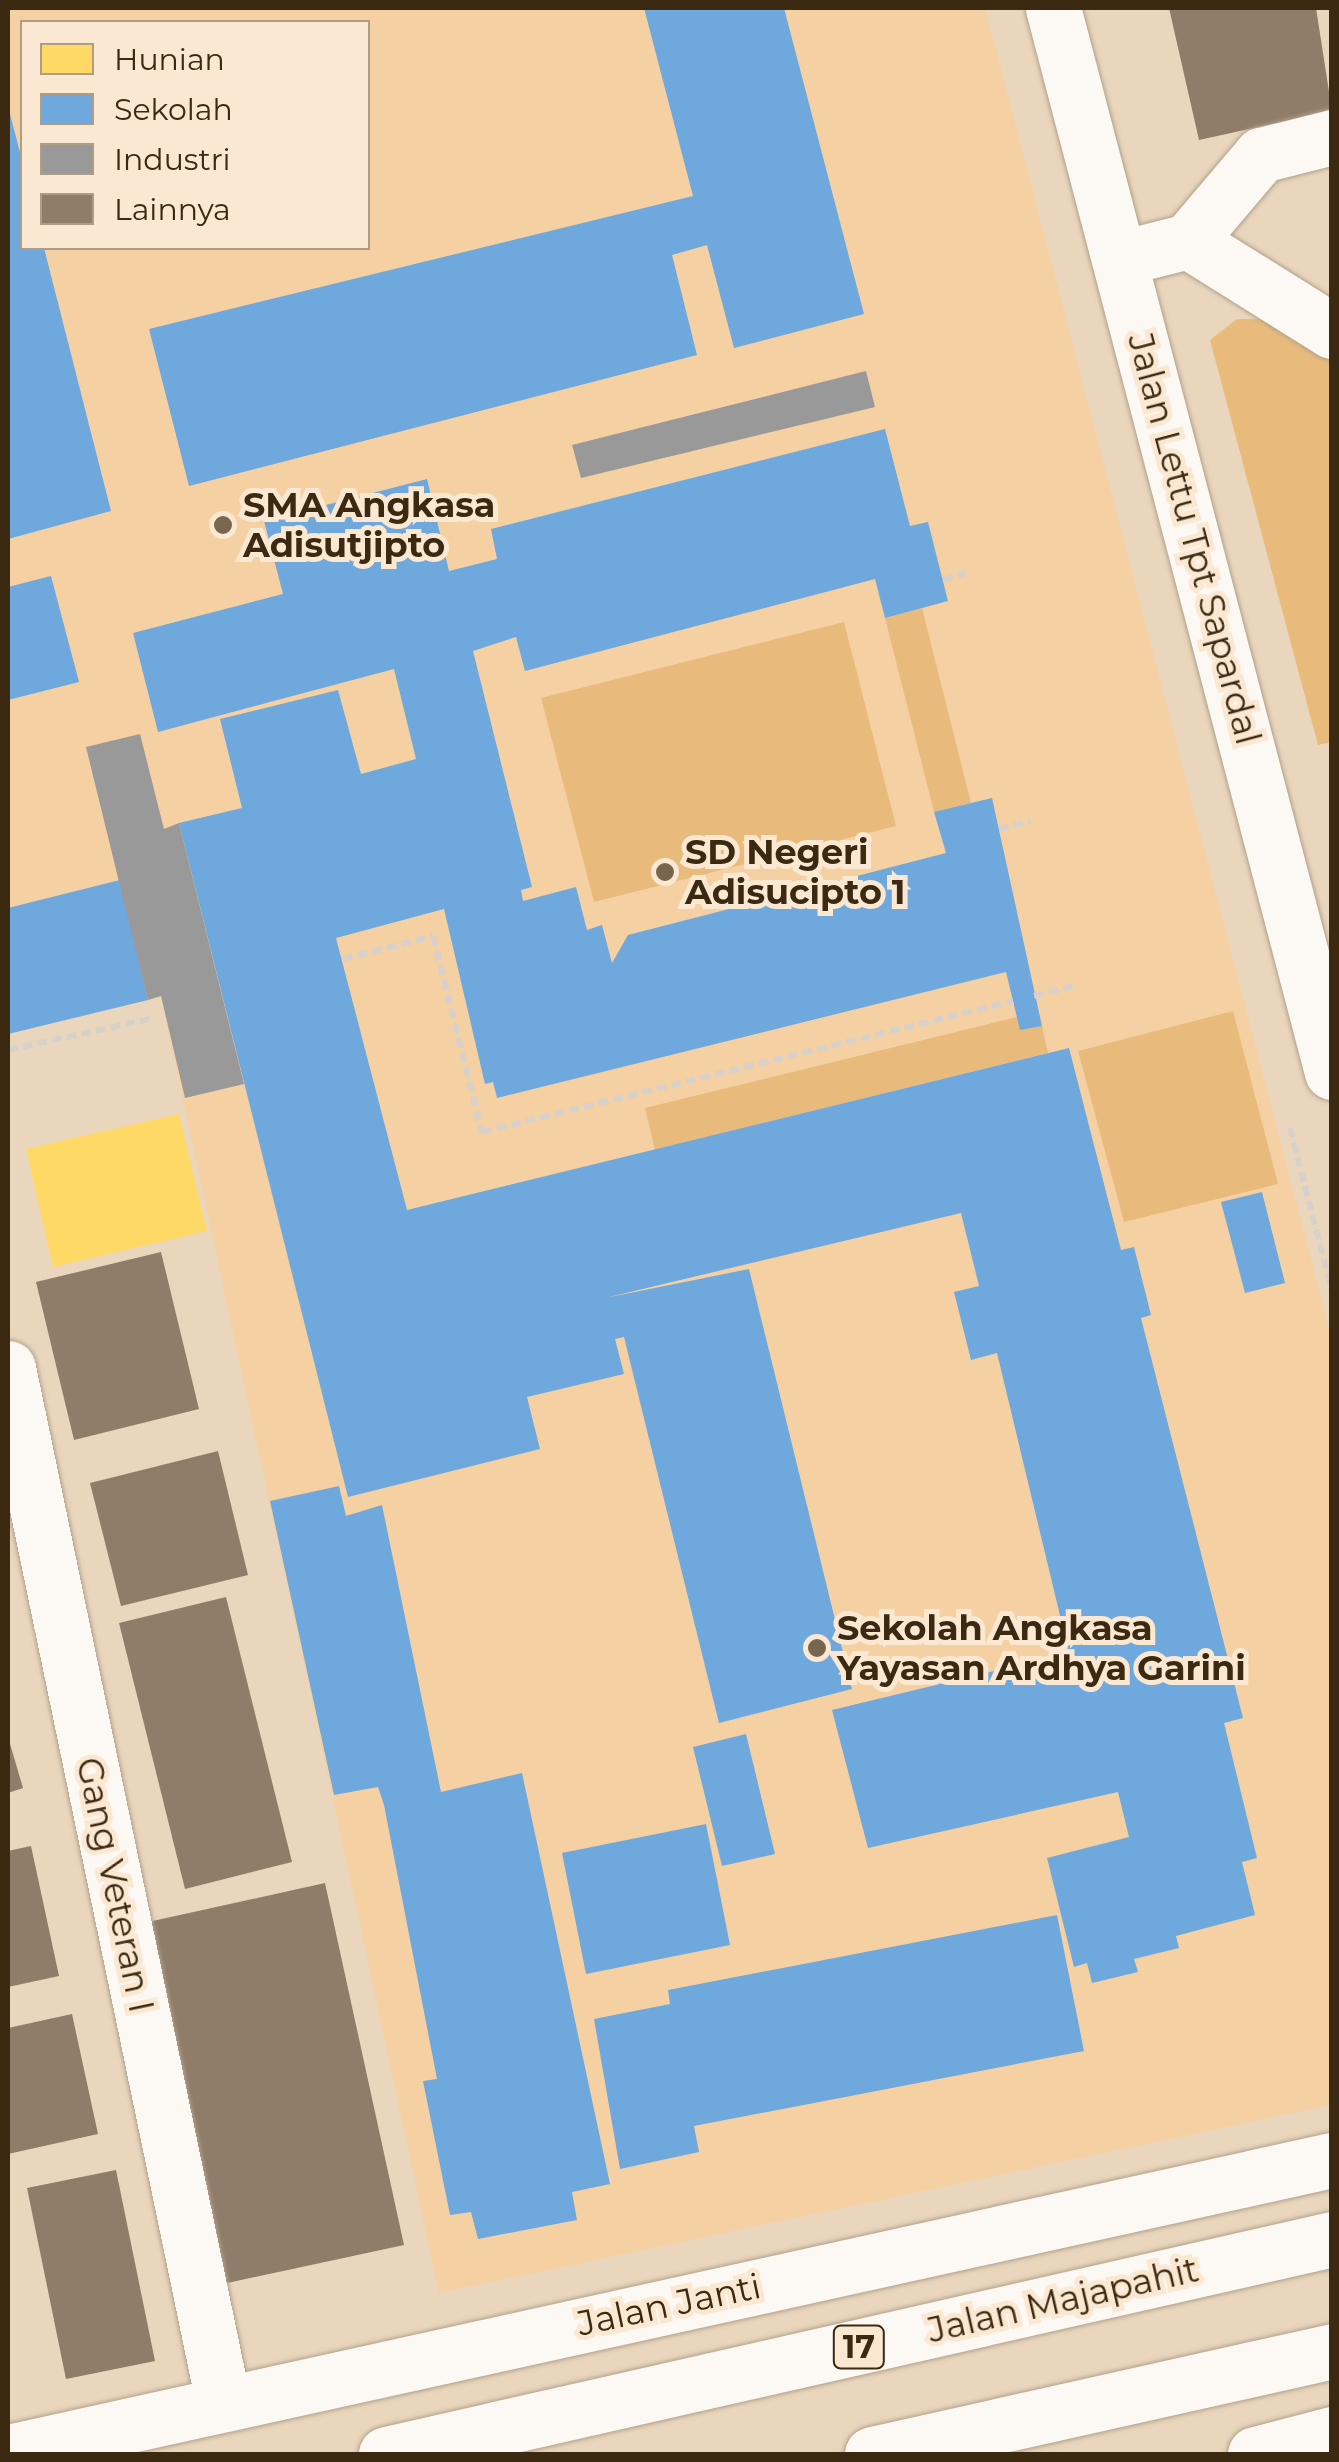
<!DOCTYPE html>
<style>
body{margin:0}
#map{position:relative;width:1339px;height:2462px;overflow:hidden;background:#ead6bd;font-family:Montserrat,sans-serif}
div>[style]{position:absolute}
.built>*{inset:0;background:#f5d0a2}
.green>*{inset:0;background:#e8bb7d}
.homes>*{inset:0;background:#ffd966}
.schools>*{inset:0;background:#6fa8dc}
.industry>*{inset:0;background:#999}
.building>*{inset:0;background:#8f7c69}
.path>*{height:6px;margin-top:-3px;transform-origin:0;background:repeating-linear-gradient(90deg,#d8d1c9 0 10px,transparent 0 15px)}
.roads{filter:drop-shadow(0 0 2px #b1a18b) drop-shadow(0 0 2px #b1a18b)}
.minor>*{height:55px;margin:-27.5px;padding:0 27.5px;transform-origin:27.5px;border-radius:27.5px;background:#fcf9f5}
.highway>*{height:55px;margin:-27.5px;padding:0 27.5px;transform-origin:27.5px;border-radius:27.5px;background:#fcf9f5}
.dots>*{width:28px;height:28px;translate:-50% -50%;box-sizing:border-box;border:5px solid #fbe8d2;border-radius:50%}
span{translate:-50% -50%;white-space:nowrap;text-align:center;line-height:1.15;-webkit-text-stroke:10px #fbe8d2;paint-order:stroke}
.shield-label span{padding:2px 8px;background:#fbe8d2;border:2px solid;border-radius:8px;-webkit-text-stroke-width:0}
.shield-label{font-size:32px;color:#3b2912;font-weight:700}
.poi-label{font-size:35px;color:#3b2912;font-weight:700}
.left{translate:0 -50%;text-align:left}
.street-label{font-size:35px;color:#3b2912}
.frame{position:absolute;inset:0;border:10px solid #3b2912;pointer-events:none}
.legend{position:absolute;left:20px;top:20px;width:350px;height:230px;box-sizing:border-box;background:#fbe8d2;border:2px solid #ae9c85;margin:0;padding:12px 18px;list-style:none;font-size:30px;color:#3b2912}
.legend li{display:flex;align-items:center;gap:20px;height:50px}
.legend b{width:50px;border:2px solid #ae9c85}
</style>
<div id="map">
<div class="built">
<div style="clip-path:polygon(evenodd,8px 8px,985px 8px,1331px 1336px,1331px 2105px,439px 2293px,161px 997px,8px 1034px,8px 8px,22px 22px,368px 22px,368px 248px,22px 248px,22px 22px)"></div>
</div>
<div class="green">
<div style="clip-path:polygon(1237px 319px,1265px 319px,1331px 360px,1331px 742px,1318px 745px,1210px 340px)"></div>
<div style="clip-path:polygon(922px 608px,971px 803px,934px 812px,885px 618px)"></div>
<div style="clip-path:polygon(844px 622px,896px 826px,594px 902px,541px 698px)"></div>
<div style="clip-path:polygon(1233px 1011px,1278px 1184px,1124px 1222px,1078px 1051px)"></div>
<div style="clip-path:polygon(1017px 1017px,1042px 1026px,1048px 1053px,655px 1150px,645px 1108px)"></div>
</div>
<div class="homes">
<div style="clip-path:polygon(179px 1114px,207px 1231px,53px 1267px,26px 1149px)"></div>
</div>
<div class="schools">
<div style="clip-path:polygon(644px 8px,784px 8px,864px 314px,734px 348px,707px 245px,672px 255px,697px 355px,189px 486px,149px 329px,693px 196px)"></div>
<div style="clip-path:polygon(8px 106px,22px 160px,22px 248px,44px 248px,111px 511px,8px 539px)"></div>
<div style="clip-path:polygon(885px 429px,910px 526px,928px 522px,948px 601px,885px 618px,875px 579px,525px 671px,516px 637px,473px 651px,532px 887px,521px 890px,523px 901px,576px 887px,587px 930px,602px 925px,612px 963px,628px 935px,946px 853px,934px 812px,992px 798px,1042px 1026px,1020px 1030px,1006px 972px,497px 1098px,493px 1082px,485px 1084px,444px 909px,336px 938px,407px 1210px,1069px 1048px,1121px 1250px,1134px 1247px,1151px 1315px,1141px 1318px,1243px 1718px,1224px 1723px,1257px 1858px,1242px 1862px,1255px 1915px,1176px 1936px,1179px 1948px,1134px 1959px,1138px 1972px,1092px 1983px,1087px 1963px,1074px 1967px,1047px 1858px,1129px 1837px,1118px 1792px,868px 1848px,832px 1710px,1069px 1653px,997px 1353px,971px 1360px,954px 1292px,979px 1286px,961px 1213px,605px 1298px,749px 1269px,852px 1689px,719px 1723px,624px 1337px,615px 1339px,624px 1374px,527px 1397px,540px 1449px,348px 1497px,179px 823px,242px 808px,220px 719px,338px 690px,361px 774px,416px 759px,394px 669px,158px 732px,133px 633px,283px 594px,264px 521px,427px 479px,449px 571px,497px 559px,491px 529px)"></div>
<div style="clip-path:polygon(51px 576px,79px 682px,8px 700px,8px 587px)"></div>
<div style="clip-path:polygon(120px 880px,148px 1000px,8px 1034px,8px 908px)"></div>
<div style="clip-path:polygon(1262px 1192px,1285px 1283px,1245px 1293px,1221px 1202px)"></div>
<div style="clip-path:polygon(339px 1486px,346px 1516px,382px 1505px,441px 1792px,522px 1773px,610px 2184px,572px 2192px,577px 2220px,478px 2239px,471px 2212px,450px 2215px,423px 2081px,437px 2079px,384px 1805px,378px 1787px,334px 1795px,270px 1501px)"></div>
<div style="clip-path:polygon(746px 1734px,775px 1854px,722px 1866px,693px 1747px)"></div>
<div style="clip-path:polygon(706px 1824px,730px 1945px,586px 1974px,562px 1853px)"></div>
<div style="clip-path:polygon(1057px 1915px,1084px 2051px,694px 2126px,699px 2152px,620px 2169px,594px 2019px,670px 2004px,668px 1990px)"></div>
</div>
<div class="industry">
<div style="clip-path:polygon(866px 371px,875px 407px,581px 478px,572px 445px)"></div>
<div style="clip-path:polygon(140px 734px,164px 829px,179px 823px,244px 1084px,185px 1098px,161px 996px,148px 1000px,86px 747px)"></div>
</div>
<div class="building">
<div style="clip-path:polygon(1169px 8px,1316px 8px,1332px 111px,1199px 140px)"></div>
<div style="clip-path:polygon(161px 1252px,199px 1409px,74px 1440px,36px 1282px)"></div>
<div style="clip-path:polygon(218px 1451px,248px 1575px,121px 1606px,90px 1483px)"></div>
<div style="clip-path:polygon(226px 1597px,292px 1862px,185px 1889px,119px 1623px)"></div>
<div style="clip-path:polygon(8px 1737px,23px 1788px,8px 1793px)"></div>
<div style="clip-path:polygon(31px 1846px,59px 1976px,8px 1987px,8px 1851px)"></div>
<div style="clip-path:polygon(325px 1883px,404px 2245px,227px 2283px,148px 1922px)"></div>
<div style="clip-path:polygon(72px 2014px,98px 2134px,8px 2154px,8px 2028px)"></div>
<div style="clip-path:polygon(116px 2170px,155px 2361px,66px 2379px,27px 2188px)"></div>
</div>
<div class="path">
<div style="left:943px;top:580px;width:24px;rotate:-17deg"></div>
<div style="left:999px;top:829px;width:33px;rotate:-14deg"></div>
<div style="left:343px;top:959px;width:93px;rotate:-14.3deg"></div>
<div style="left:433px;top:936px;width:202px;rotate:76deg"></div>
<div style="left:482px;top:1132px;width:547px;rotate:-13.86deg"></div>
<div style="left:1034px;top:996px;width:40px;rotate:-14.4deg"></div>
<div style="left:8px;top:1050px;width:148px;rotate:-12.4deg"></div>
<div style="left:1290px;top:1128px;width:168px;rotate:75.6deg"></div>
</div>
<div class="roads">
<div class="minor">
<div style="left:1053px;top:8px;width:1100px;rotate:75.31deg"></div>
<div style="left:1188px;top:241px;width:113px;rotate:-49.7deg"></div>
<div style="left:1261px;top:155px;width:73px;rotate:-14.2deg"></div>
<div style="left:1121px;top:258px;width:69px;rotate:-14.2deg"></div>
<div style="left:1188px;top:241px;width:170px;rotate:32deg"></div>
<div style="left:8px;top:1368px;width:1056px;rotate:78.25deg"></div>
<div style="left:8px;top:2452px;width:1356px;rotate:-12.44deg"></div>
<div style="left:1255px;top:2454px;width:80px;rotate:-14.6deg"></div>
</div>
<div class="highway">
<div style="left:386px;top:2454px;width:970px;rotate:-12.8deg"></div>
<div style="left:872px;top:2454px;width:471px;rotate:-12.6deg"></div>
</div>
</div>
<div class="dots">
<div style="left:223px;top:525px;background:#78664e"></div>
<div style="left:665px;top:872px;background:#78664e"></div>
<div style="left:817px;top:1648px;background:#78664e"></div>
</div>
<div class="shield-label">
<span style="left:859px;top:2347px">17</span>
</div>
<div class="poi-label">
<span class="left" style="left:243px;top:525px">SMA Angkasa<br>Adisutjipto</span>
<span class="left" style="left:685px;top:872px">SD Negeri<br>Adisucipto 1</span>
<span class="left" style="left:837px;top:1648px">Sekolah Angkasa<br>Yayasan Ardhya Garini</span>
</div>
<div class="street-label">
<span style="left:1194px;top:539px;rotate:75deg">Jalan Lettu Tpt Sapardal</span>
<span style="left:115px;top:1885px;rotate:78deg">Gang Veteran I</span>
<span style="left:1063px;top:2300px;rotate:-13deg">Jalan Majapahit</span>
<span style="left:669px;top:2305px;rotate:-12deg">Jalan Janti</span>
</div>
<div class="frame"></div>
<ul class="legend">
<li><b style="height:28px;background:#ffd966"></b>Hunian</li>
<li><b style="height:28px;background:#6fa8dc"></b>Sekolah</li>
<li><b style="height:28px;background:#999"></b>Industri</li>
<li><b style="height:28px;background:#8f7c69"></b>Lainnya</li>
</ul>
</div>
